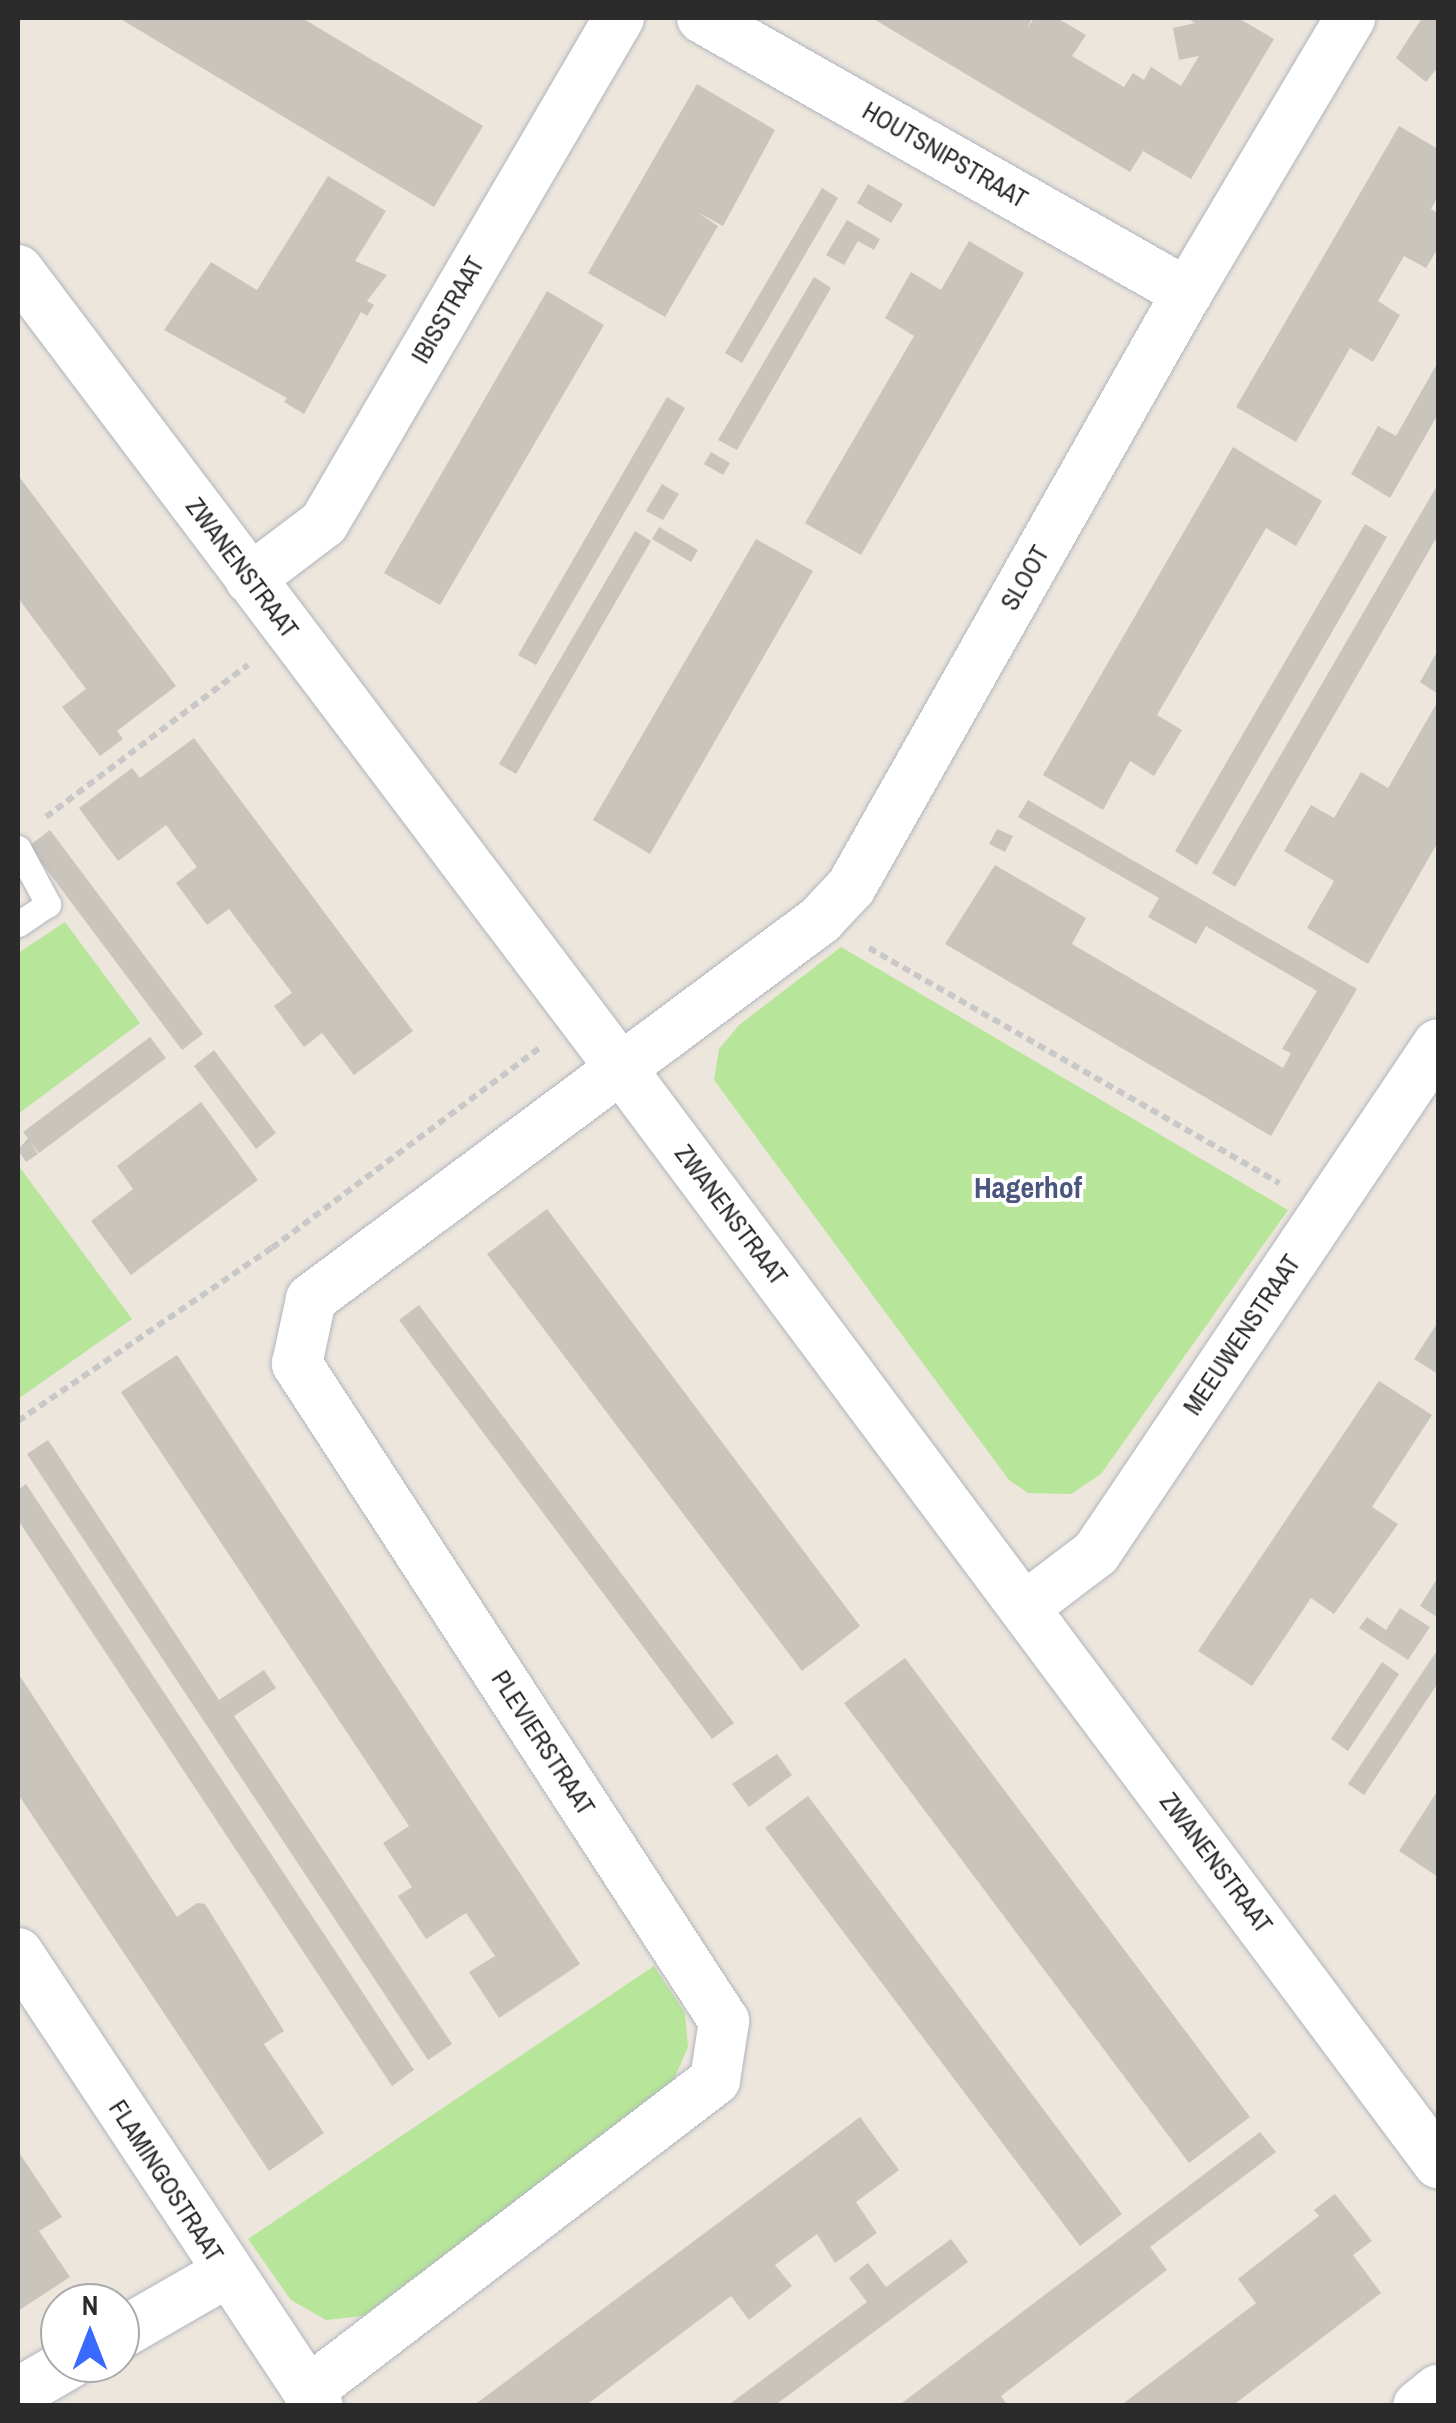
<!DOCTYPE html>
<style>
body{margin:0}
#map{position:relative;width:1456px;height:2423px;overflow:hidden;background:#ede6dd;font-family:"Archivo Narrow",sans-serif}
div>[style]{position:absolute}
.green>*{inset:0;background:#b7e599}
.building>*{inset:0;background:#c9c4bc}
.path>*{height:6px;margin-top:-3px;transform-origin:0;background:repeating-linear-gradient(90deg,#c8c8c8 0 8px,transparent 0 13px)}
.roads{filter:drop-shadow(0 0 2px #b1b5bf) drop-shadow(0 0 2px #b1b5bf)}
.service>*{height:25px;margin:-12.5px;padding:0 12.5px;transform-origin:12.5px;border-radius:12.5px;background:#fff}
.minor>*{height:50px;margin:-25px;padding:0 25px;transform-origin:25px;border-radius:25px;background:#fff}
span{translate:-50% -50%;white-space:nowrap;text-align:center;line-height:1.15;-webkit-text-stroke:8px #fff;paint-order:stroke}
.street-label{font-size:25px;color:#2b2b2b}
.quarter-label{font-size:30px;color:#4a567d;font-weight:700}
.frame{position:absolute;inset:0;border:20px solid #2b2b2b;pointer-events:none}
.north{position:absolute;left:40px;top:2283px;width:100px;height:100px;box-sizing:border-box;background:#fff;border:2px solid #aaa;border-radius:50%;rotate:0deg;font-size:28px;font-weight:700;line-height:40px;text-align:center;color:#2b2b2b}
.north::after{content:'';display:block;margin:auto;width:35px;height:45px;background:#3a69fd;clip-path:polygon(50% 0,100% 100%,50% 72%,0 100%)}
</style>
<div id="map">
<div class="green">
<div style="clip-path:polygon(65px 922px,140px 1023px,18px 1114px,18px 953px)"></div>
<div style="clip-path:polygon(841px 947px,1288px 1210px,1101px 1474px,1071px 1494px,1028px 1493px,1009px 1480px,714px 1080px,719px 1049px,739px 1025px)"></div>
<div style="clip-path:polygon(18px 1165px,132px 1319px,18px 1399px)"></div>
<div style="clip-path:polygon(654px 1966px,685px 2013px,688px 2047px,670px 2088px,363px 2316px,326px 2320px,291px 2300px,248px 2239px)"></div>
</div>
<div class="building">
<div style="clip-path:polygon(119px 18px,302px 18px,483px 126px,434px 207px)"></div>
<div style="clip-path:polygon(872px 18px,1032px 18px,1027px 29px,1034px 18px,1057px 18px,1086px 35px,1072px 56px,1124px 87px,1133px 73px,1144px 80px,1151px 67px,1181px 86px,1199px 56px,1179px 60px,1173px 28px,1195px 23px,1187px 18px,1238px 18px,1274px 39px,1191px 179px,1143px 151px,1130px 172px)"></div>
<div style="clip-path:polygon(1422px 18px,1438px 18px,1438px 67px,1426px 82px,1396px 58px)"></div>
<div style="clip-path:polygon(697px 84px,775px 130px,723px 226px,697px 212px,718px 226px,665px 317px,588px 273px)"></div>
<div style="clip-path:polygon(1399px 126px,1438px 149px,1438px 196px,1431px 209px,1438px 213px,1438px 248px,1426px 268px,1404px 256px,1378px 301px,1400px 315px,1373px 362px,1350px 348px,1296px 442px,1236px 407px)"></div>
<div style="clip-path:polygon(328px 176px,386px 211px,355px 261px,387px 275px,367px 301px,374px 305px,367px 316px,361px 312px,304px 414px,284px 402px,287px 398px,164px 330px,211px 262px,257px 290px)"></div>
<div style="clip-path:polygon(868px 184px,903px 204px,891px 223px,857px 203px)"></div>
<div style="clip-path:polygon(822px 188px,838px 198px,742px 363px,725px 353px)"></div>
<div style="clip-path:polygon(847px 220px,880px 239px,874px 250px,858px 241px,844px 265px,826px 255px)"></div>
<div style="clip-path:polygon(969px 241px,1024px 273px,861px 555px,805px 523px,914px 336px,885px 318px,911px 272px,941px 290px)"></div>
<div style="clip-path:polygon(814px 277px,831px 288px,737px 450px,718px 440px)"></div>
<div style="clip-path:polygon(547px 291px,604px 325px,440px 605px,384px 573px)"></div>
<div style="clip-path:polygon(1438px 362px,1438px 414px,1390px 498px,1351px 474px,1378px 426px,1396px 436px)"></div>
<div style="clip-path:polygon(667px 397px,685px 408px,536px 665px,518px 655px)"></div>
<div style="clip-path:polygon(1233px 447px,1322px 501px,1296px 546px,1266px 528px,1157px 715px,1182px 730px,1154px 776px,1130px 761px,1103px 810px,1043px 775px)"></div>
<div style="clip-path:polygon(711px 452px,730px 463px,723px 475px,704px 464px)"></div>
<div style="clip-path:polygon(18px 475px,176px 686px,117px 731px,123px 739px,100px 756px,62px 707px,86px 689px,18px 598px)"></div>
<div style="clip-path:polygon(662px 484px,679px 494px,663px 520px,646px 511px)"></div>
<div style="clip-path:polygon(1438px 484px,1438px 535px,1235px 887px,1212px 873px)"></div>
<div style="clip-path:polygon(1365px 524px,1387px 537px,1197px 865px,1175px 851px)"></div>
<div style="clip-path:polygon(659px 527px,698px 550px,691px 562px,652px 539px)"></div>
<div style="clip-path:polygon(635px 531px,651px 541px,516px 774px,499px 764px)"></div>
<div style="clip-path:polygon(756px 539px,813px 571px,650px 854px,593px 820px)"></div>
<div style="clip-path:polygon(1438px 650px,1438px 694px,1420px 682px)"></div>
<div style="clip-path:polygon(1438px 701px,1438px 842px,1368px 964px,1307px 928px,1334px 881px,1284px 851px,1311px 805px,1334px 818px,1361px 772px,1388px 788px)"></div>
<div style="clip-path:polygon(194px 738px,413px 1031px,354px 1075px,322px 1033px,304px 1047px,274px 1006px,292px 993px,229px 909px,207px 925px,176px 883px,197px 867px,166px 825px,118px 861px,79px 808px,132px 768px,140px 778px)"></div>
<div style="clip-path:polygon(1028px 800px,1357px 989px,1271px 1136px,945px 944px,995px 865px,1086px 918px,1072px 944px,1283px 1068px,1291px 1053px,1282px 1049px,1317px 991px,1206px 926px,1196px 944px,1148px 917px,1159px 898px,1018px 817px)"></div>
<div style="clip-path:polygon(997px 829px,1013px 836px,1005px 852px,989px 844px)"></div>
<div style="clip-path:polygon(50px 830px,203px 1034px,182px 1050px,29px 846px)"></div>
<div style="clip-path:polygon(150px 1037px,166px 1058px,39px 1153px,30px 1142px,38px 1154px,26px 1162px,18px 1150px,28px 1138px,23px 1132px)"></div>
<div style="clip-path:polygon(214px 1050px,276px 1133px,256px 1149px,194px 1066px)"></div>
<div style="clip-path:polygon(201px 1102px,258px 1180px,131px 1275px,91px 1221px,133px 1189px,117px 1166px)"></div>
<div style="clip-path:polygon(547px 1209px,860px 1626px,802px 1671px,487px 1254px)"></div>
<div style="clip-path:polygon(419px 1305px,734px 1723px,712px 1739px,399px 1320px)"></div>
<div style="clip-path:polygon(1438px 1322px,1438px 1374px,1414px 1359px)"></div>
<div style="clip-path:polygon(177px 1355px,580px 1964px,499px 2018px,469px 1972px,495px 1956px,466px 1913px,426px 1939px,398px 1896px,412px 1887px,383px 1843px,409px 1826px,121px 1392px)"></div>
<div style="clip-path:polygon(1379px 1381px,1432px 1415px,1372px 1507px,1398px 1524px,1334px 1614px,1311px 1598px,1252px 1686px,1198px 1651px)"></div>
<div style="clip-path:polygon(48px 1440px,219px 1700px,264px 1670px,276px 1688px,234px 1716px,452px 2044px,428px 2060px,27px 1454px)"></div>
<div style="clip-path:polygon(26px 1484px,414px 2070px,392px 2086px,18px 1520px,18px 1490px)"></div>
<div style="clip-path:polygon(1438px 1577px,1438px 1614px,1437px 1617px,1420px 1606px)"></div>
<div style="clip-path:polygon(1400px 1608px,1430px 1627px,1408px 1660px,1359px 1628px,1367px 1617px,1386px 1630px)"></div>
<div style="clip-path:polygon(1438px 1649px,1438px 1683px,1364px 1795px,1348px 1784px)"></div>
<div style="clip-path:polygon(905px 1658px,1250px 2117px,1189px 2163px,844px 1703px)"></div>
<div style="clip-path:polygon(1382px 1662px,1399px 1674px,1348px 1751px,1331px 1739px)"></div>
<div style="clip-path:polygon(18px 1673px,177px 1917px,197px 1903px,205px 1904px,284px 2031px,264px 2044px,324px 2133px,269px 2171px,18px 1794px)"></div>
<div style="clip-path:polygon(777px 1754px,792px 1775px,749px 1807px,732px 1784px)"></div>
<div style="clip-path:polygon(1438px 1790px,1438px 1877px,1399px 1851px)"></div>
<div style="clip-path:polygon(808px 1796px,1122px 2214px,1080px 2246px,765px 1828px)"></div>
<div style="clip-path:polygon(860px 2117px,899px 2170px,856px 2202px,877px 2233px,835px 2263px,817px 2234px,775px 2265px,792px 2286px,749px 2320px,731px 2296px,585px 2406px,473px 2406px)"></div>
<div style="clip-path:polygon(1260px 2132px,1276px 2152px,1150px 2247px,1167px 2270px,1001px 2396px,1008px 2406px,898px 2406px)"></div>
<div style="clip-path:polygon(18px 2151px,62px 2217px,39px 2231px,70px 2277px,18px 2311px)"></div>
<div style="clip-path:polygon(1335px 2194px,1372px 2241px,1353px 2255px,1381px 2293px,1232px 2406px,1120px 2406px,1256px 2303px,1238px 2279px,1319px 2216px,1314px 2210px)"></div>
<div style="clip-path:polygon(951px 2239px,968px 2262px,774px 2406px,727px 2406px,867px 2302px,849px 2278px,868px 2263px,886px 2287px)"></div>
</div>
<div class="path">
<div style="left:46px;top:817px;width:253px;rotate:-37deg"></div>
<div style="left:869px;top:948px;width:473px;rotate:29.8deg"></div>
<div style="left:18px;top:1421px;width:307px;rotate:-34.3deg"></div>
<div style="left:272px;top:1248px;width:336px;rotate:-36.8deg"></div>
</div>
<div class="roads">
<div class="service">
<div style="left:18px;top:848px;width:64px;rotate:61.8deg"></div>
<div style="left:48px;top:904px;width:36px;rotate:146deg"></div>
</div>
<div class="minor">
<div style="left:702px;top:18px;width:558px;rotate:29.55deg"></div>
<div style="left:18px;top:270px;width:999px;rotate:52.94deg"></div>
<div style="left:620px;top:1067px;width:1368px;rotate:53.26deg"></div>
<div style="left:250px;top:579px;width:93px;rotate:-37.1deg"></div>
<div style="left:324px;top:523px;width:585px;rotate:-59.71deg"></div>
<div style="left:1025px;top:1607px;width:89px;rotate:-37.3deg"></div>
<div style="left:1096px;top:1553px;width:613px;rotate:-56.1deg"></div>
<div style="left:18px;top:1953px;width:543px;rotate:56.49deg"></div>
<div style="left:120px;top:2334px;width:122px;rotate:-29.9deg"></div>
<div style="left:308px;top:2391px;width:512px;rotate:-37.38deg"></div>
<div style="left:715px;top:2080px;width:60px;rotate:-81.3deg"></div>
<div style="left:724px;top:2021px;width:784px;rotate:-123.02deg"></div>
<div style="left:297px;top:1364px;width:66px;rotate:-77.8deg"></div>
<div style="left:311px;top:1299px;width:635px;rotate:-36.67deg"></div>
<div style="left:820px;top:920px;width:45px;rotate:-46.8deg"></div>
<div style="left:851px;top:887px;width:682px;rotate:-60.51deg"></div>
<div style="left:1187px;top:293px;width:320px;rotate:-59.3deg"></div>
<div style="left:18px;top:2393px;width:60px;rotate:-30deg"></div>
<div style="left:1418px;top:2406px;width:26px;rotate:-39deg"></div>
</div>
</div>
<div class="street-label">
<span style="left:945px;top:155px;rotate:30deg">HOUTSNIPSTRAAT</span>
<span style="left:448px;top:310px;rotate:-60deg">IBISSTRAAT</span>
<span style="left:242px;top:568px;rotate:53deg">ZWANENSTRAAT</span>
<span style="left:1025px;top:578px;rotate:-60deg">SLOOT</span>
<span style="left:731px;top:1215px;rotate:53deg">ZWANENSTRAAT</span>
<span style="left:1242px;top:1335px;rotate:-56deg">MEEUWENSTRAAT</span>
<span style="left:543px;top:1743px;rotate:57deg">PLEVIERSTRAAT</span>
<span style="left:1216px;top:1863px;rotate:53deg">ZWANENSTRAAT</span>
<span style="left:166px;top:2181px;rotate:57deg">FLAMINGOSTRAAT</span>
</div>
<div class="quarter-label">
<span style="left:1028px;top:1187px">Hagerhof</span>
</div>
<div class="frame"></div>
<div class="north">N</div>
</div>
